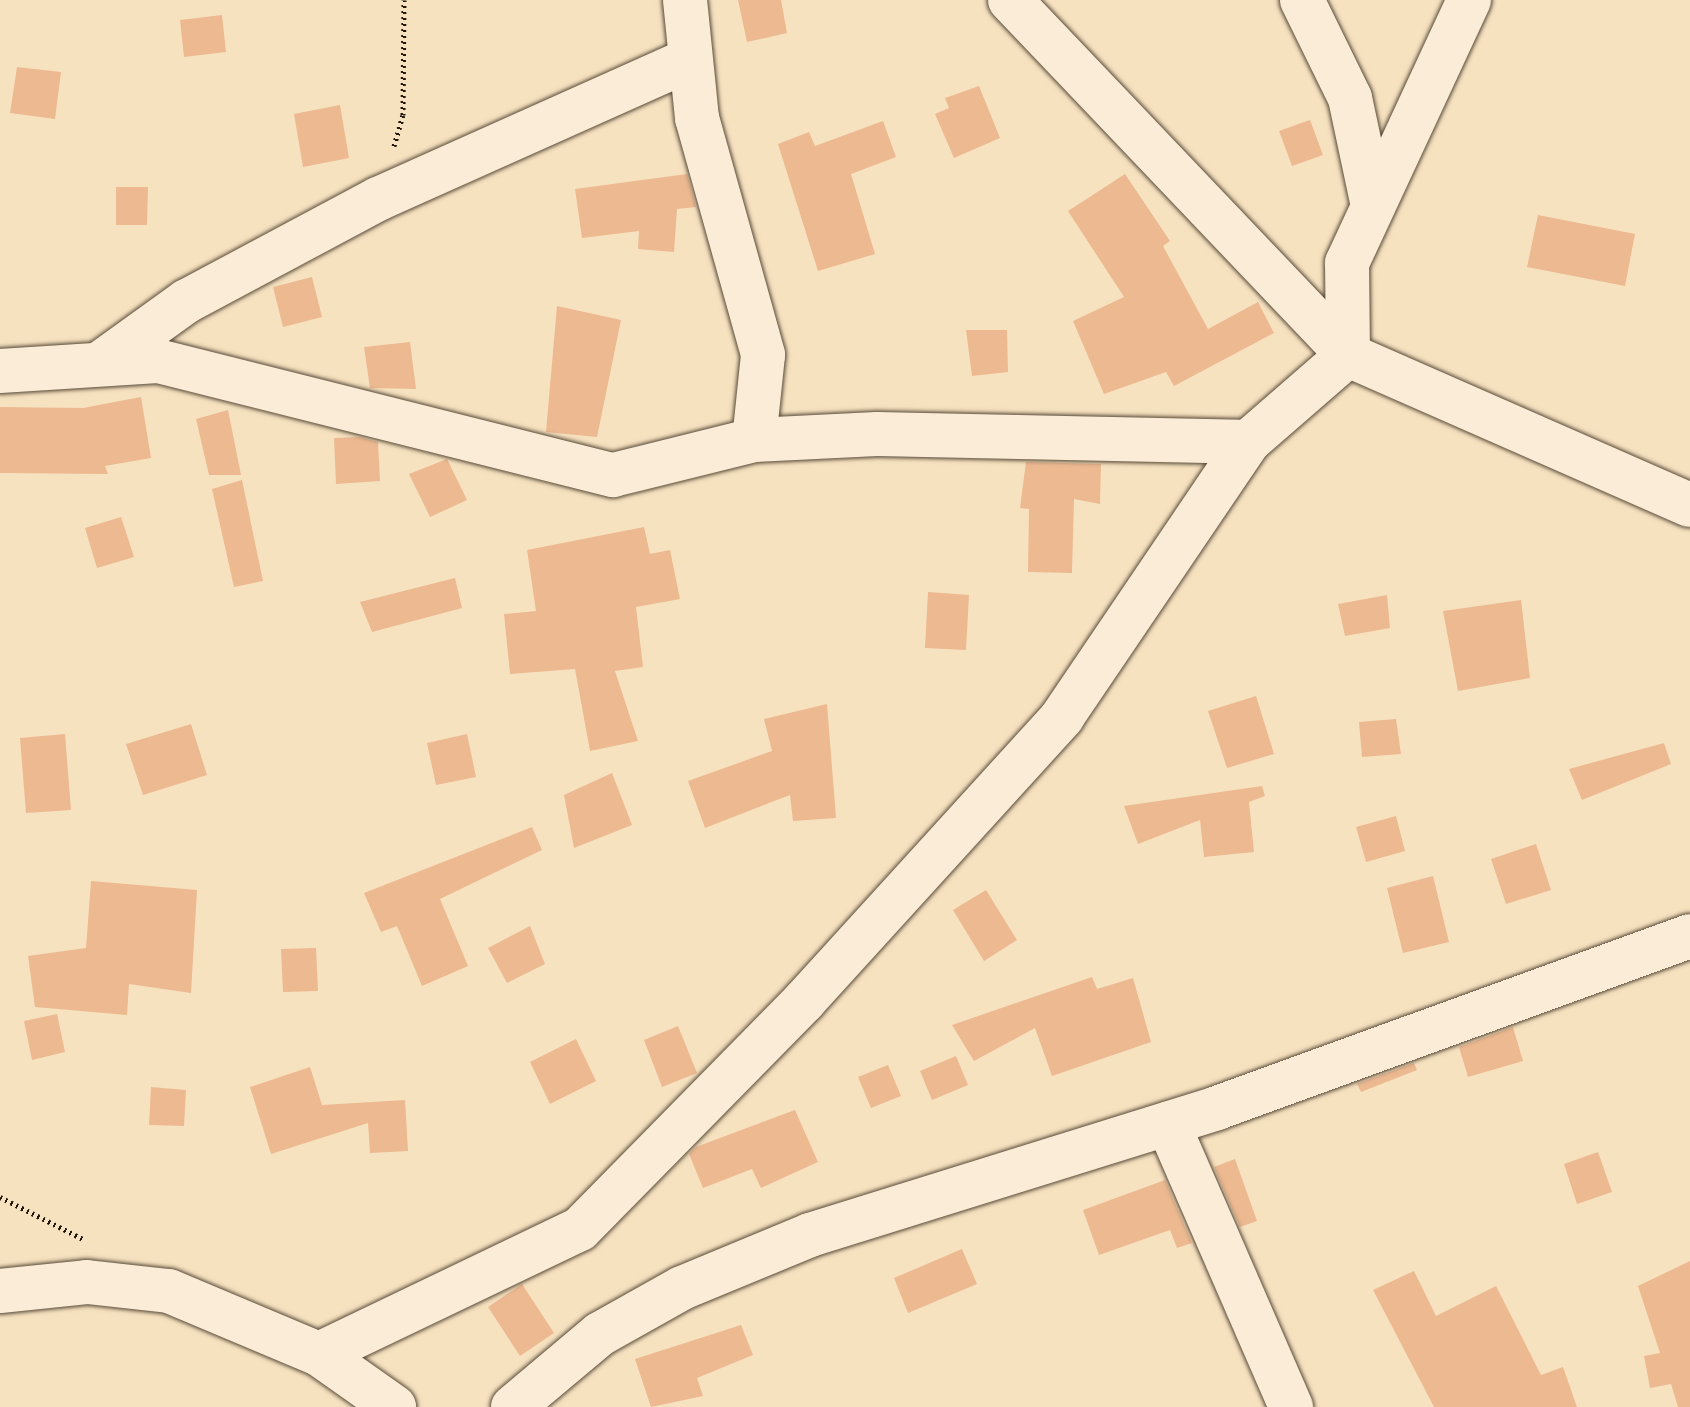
<!DOCTYPE html>
<style>
body{margin:0}
#map{position:relative;width:1690px;height:1407px;overflow:hidden;background:#f7e2c0;font-family:"Old Standard TT",serif}
div>[style]{position:absolute}
.building>*{inset:0;background:#ecb991}
.path>*{height:5px;margin-top:-2.5px;transform-origin:0;background:repeating-linear-gradient(90deg,#23170b 0 2px,transparent 0 6px)}
.roads{filter:drop-shadow(0 0 2px #584a38) drop-shadow(0 0 2px #584a38)}
.minor>*{height:44px;margin:-22px;padding:0 22px;transform-origin:22px;border-radius:22px;background:#faecd6}
span{translate:-50% -50%;white-space:nowrap;text-align:center;line-height:1.15;-webkit-text-stroke:6px #faecd6;paint-order:stroke}
</style>
<div id="map">
<div class="building">
<div style="clip-path:polygon(738px 0,781px 0,787px 33px,747px 42px)"></div>
<div style="clip-path:polygon(222px 15px,226px 52px,184px 57px,180px 20px)"></div>
<div style="clip-path:polygon(17px 67px,61px 72px,55px 119px,10px 113px)"></div>
<div style="clip-path:polygon(979px 86px,1000px 138px,954px 158px,935px 114px,949px 108px,945px 98px)"></div>
<div style="clip-path:polygon(340px 105px,349px 158px,303px 167px,294px 114px)"></div>
<div style="clip-path:polygon(1310px 120px,1323px 155px,1292px 166px,1279px 131px)"></div>
<div style="clip-path:polygon(883px 121px,896px 157px,851px 174px,875px 254px,818px 271px,778px 144px,809px 132px,815px 146px)"></div>
<div style="clip-path:polygon(687px 174px,696px 207px,677px 209px,674px 252px,638px 249px,639px 231px,582px 238px,575px 189px)"></div>
<div style="clip-path:polygon(1125px 174px,1170px 241px,1163px 246px,1208px 329px,1258px 302px,1274px 333px,1174px 386px,1166px 372px,1104px 394px,1073px 321px,1124px 297px,1068px 211px)"></div>
<div style="clip-path:polygon(116px 187px,148px 187px,147px 225px,116px 225px)"></div>
<div style="clip-path:polygon(1538px 215px,1635px 234px,1625px 286px,1527px 267px)"></div>
<div style="clip-path:polygon(312px 277px,322px 317px,283px 327px,273px 287px)"></div>
<div style="clip-path:polygon(557px 306px,621px 320px,597px 437px,546px 432px)"></div>
<div style="clip-path:polygon(966px 330px,1007px 330px,1008px 372px,972px 376px)"></div>
<div style="clip-path:polygon(410px 342px,416px 389px,370px 388px,364px 347px)"></div>
<div style="clip-path:polygon(141px 397px,151px 458px,105px 466px,108px 474px,0 473px,0 407px,83px 408px)"></div>
<div style="clip-path:polygon(228px 410px,241px 475px,209px 475px,196px 419px)"></div>
<div style="clip-path:polygon(359px 437px,378px 442px,380px 481px,336px 484px,334px 438px)"></div>
<div style="clip-path:polygon(447px 459px,467px 500px,430px 517px,409px 474px)"></div>
<div style="clip-path:polygon(1026px 462px,1101px 464px,1100px 504px,1074px 499px,1072px 573px,1028px 572px,1029px 509px,1020px 508px)"></div>
<div style="clip-path:polygon(242px 480px,263px 581px,234px 587px,212px 489px)"></div>
<div style="clip-path:polygon(121px 517px,134px 557px,97px 568px,85px 528px)"></div>
<div style="clip-path:polygon(644px 527px,650px 554px,670px 550px,680px 599px,636px 607px,643px 667px,615px 671px,638px 741px,590px 751px,575px 669px,510px 674px,504px 614px,536px 611px,527px 550px)"></div>
<div style="clip-path:polygon(455px 578px,462px 608px,372px 632px,360px 602px)"></div>
<div style="clip-path:polygon(928px 592px,969px 595px,966px 650px,925px 648px)"></div>
<div style="clip-path:polygon(1387px 595px,1390px 628px,1345px 636px,1338px 604px)"></div>
<div style="clip-path:polygon(1521px 600px,1530px 678px,1458px 691px,1443px 611px)"></div>
<div style="clip-path:polygon(1256px 696px,1274px 754px,1227px 768px,1208px 711px)"></div>
<div style="clip-path:polygon(827px 704px,836px 818px,793px 821px,790px 795px,705px 828px,688px 781px,772px 751px,764px 719px)"></div>
<div style="clip-path:polygon(1396px 719px,1401px 754px,1362px 757px,1359px 722px)"></div>
<div style="clip-path:polygon(191px 724px,207px 775px,143px 795px,126px 744px)"></div>
<div style="clip-path:polygon(65px 734px,71px 810px,26px 813px,20px 738px)"></div>
<div style="clip-path:polygon(467px 734px,476px 777px,436px 785px,427px 743px)"></div>
<div style="clip-path:polygon(1664px 743px,1671px 764px,1582px 800px,1569px 769px)"></div>
<div style="clip-path:polygon(612px 773px,632px 825px,574px 848px,564px 795px)"></div>
<div style="clip-path:polygon(1262px 786px,1265px 796px,1249px 802px,1254px 852px,1204px 857px,1200px 820px,1138px 844px,1124px 806px)"></div>
<div style="clip-path:polygon(1396px 816px,1405px 851px,1366px 862px,1356px 827px)"></div>
<div style="clip-path:polygon(532px 827px,542px 850px,440px 899px,468px 966px,422px 986px,397px 926px,381px 932px,364px 893px)"></div>
<div style="clip-path:polygon(1536px 844px,1551px 890px,1506px 904px,1491px 859px)"></div>
<div style="clip-path:polygon(1433px 876px,1449px 942px,1403px 953px,1387px 888px)"></div>
<div style="clip-path:polygon(91px 881px,197px 890px,191px 993px,129px 984px,127px 1015px,35px 1007px,28px 956px,86px 948px)"></div>
<div style="clip-path:polygon(986px 890px,1017px 940px,984px 961px,953px 910px)"></div>
<div style="clip-path:polygon(530px 926px,545px 964px,507px 983px,488px 948px)"></div>
<div style="clip-path:polygon(316px 948px,318px 991px,283px 992px,281px 949px)"></div>
<div style="clip-path:polygon(1092px 977px,1097px 989px,1133px 978px,1151px 1042px,1052px 1076px,1035px 1028px,974px 1061px,952px 1025px)"></div>
<div style="clip-path:polygon(57px 1014px,65px 1052px,32px 1060px,24px 1021px)"></div>
<div style="clip-path:polygon(678px 1026px,697px 1073px,662px 1087px,644px 1040px)"></div>
<div style="clip-path:polygon(1513px 1027px,1523px 1061px,1468px 1077px,1459px 1047px)"></div>
<div style="clip-path:polygon(576px 1039px,596px 1081px,550px 1104px,530px 1062px)"></div>
<div style="clip-path:polygon(956px 1056px,968px 1085px,932px 1100px,920px 1071px)"></div>
<div style="clip-path:polygon(1414px 1063px,1417px 1070px,1361px 1092px,1357px 1084px)"></div>
<div style="clip-path:polygon(888px 1065px,901px 1096px,871px 1108px,858px 1077px)"></div>
<div style="clip-path:polygon(310px 1067px,322px 1105px,405px 1100px,408px 1151px,370px 1153px,368px 1123px,271px 1154px,250px 1087px)"></div>
<div style="clip-path:polygon(151px 1087px,186px 1090px,184px 1126px,149px 1125px)"></div>
<div style="clip-path:polygon(795px 1110px,818px 1162px,761px 1188px,752px 1169px,703px 1188px,689px 1154px,696px 1147px)"></div>
<div style="clip-path:polygon(1598px 1152px,1612px 1192px,1577px 1204px,1564px 1164px)"></div>
<div style="clip-path:polygon(1235px 1159px,1257px 1221px,1240px 1227px,1214px 1167px)"></div>
<div style="clip-path:polygon(1165px 1180px,1192px 1243px,1177px 1248px,1170px 1230px,1099px 1255px,1083px 1210px)"></div>
<div style="clip-path:polygon(962px 1249px,977px 1284px,908px 1313px,894px 1278px)"></div>
<div style="clip-path:polygon(1690px 1261px,1690px 1407px,1678px 1407px,1671px 1384px,1650px 1388px,1644px 1356px,1660px 1353px,1638px 1286px)"></div>
<div style="clip-path:polygon(1414px 1271px,1436px 1316px,1496px 1286px,1541px 1375px,1563px 1367px,1577px 1407px,1434px 1407px,1373px 1290px)"></div>
<div style="clip-path:polygon(522px 1284px,554px 1333px,520px 1356px,488px 1307px)"></div>
<div style="clip-path:polygon(741px 1325px,753px 1355px,697px 1378px,703px 1396px,651px 1407px,635px 1359px)"></div>
</div>
<div class="path">
<div style="left:394px;top:146px;width:32px;rotate:-74deg"></div>
<div style="left:403px;top:115px;width:115px;rotate:-89.5deg"></div>
<div style="left:0;top:1197px;width:93px;rotate:26.8deg"></div>
</div>
<div class="roads">
<div class="minor">
<div style="left:685px;top:0;width:119px;rotate:84.2deg"></div>
<div style="left:697px;top:118px;width:246px;rotate:74.4deg"></div>
<div style="left:763px;top:355px;width:85px;rotate:96deg"></div>
<div style="left:1010px;top:0;width:490px;rotate:46.4deg"></div>
<div style="left:1348px;top:355px;width:373px;rotate:23.7deg"></div>
<div style="left:1302px;top:0;width:109px;rotate:63.9deg"></div>
<div style="left:1350px;top:98px;width:110px;rotate:78deg"></div>
<div style="left:102px;top:362px;width:105px;rotate:-35.7deg"></div>
<div style="left:187px;top:301px;width:217px;rotate:-28.1deg"></div>
<div style="left:378px;top:199px;width:338px;rotate:-24.1deg"></div>
<div style="left:0;top:371px;width:158px;rotate:-3.6deg"></div>
<div style="left:158px;top:361px;width:469px;rotate:14.1deg"></div>
<div style="left:613px;top:475px;width:145px;rotate:-13.9deg"></div>
<div style="left:754px;top:440px;width:123px;rotate:-2.8deg"></div>
<div style="left:877px;top:434px;width:371px;rotate:1.2deg"></div>
<div style="left:1168px;top:1124px;width:309px;rotate:66.5deg"></div>
<div style="left:0;top:1291px;width:87px;rotate:-5.9deg"></div>
<div style="left:87px;top:1282px;width:82px;rotate:6.3deg"></div>
<div style="left:169px;top:1291px;width:163px;rotate:22.8deg"></div>
<div style="left:319px;top:1354px;width:92px;rotate:35.2deg"></div>
<div style="left:319px;top:1354px;width:289px;rotate:-25.6deg"></div>
<div style="left:580px;top:1229px;width:320px;rotate:-45.5deg"></div>
<div style="left:804px;top:1001px;width:384px;rotate:-47.7deg"></div>
<div style="left:1062px;top:717px;width:332px;rotate:-55.9deg"></div>
<div style="left:1248px;top:442px;width:133px;rotate:-41deg"></div>
<div style="left:1348px;top:355px;width:92px;rotate:-90.6deg"></div>
<div style="left:1347px;top:263px;width:290px;rotate:-65.1deg"></div>
<div style="left:513px;top:1407px;width:114px;rotate:-40deg"></div>
<div style="left:600px;top:1334px;width:94px;rotate:-29.3deg"></div>
<div style="left:682px;top:1288px;width:139px;rotate:-22.5deg"></div>
<div style="left:810px;top:1235px;width:426px;rotate:-17.3deg"></div>
<div style="left:1217px;top:1108px;width:503px;rotate:-19.98deg"></div>
</div>
</div>
</div>
